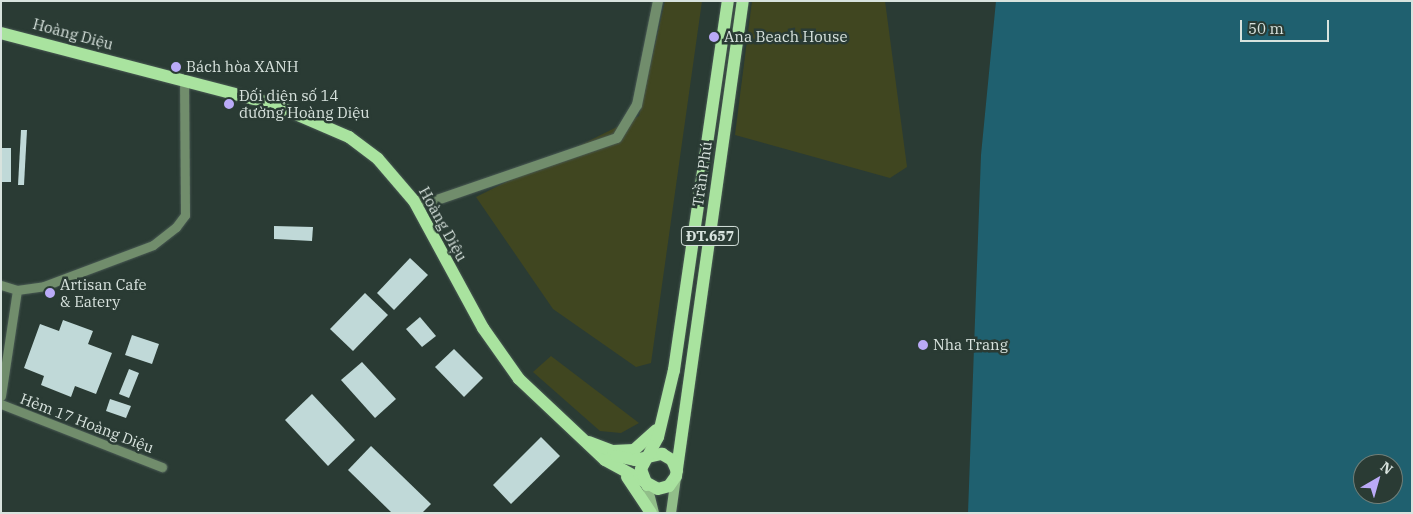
<!DOCTYPE html>
<meta charset="utf-8">
<style>
body{margin:0}
#map{position:relative;width:1413px;height:514px;overflow:hidden;background:#2a3b34;font-family:"IBM Plex Serif",serif}
div>[style]{position:absolute}
.green>*{inset:0;background:#404620}
.water>*{inset:0;background:#1f606f}
.building>*{inset:0;background:#c0d9d8}
.roads{filter:drop-shadow(0 0 1px #495953) drop-shadow(0 0 1px #495953)}
.minor>*{height:9px;margin:-4.5px;padding:0 4.5px;transform-origin:4.5px;border-radius:4.5px;background:#718d6c}
.tertiary>*{height:10px;margin:-5px;padding:0 5px;transform-origin:5px;border-radius:5px;background:#718d6c}
.secondary>*{height:10px;margin:-5px;padding:0 5px;transform-origin:5px;border-radius:5px;background:#91be89}
.primary>*{height:12px;margin:-6px;padding:0 6px;transform-origin:6px;border-radius:6px;background:#a9e39f}
.dots>*{width:14px;height:14px;translate:-50% -50%;box-sizing:border-box;border:2px solid #2a3b34;border-radius:50%}
span{translate:-50% -50%;white-space:nowrap;text-align:center;line-height:1.15;-webkit-text-stroke:5px #2a3b34;paint-order:stroke}
.shield-label span{padding:1px 4px;background:#2a3b34;border:1px solid;border-radius:4px;-webkit-text-stroke-width:0}
.shield-label{font-size:14px;color:#d8e3de;font-weight:700}
.street-label{font-size:15px;color:#d8e3de}
.poi-label{font-size:15px;color:#d8e3de}
.left{translate:0 -50%;text-align:left}
.frame{position:absolute;inset:0;border:2px solid #d8e3de;pointer-events:none}
.north{position:absolute;left:1353px;top:454px;width:50px;height:50px;box-sizing:border-box;background:#2a3b34;border:1px solid #707e78;border-radius:50%;rotate:38deg;font-size:14px;font-weight:700;line-height:20px;text-align:center;color:#d8e3de}
.north::after{content:'';display:block;margin:auto;width:18px;height:22px;background:#baaaf7;clip-path:polygon(50% 0,100% 100%,50% 72%,0 100%)}
.scale{position:absolute;left:1240px;top:20px;width:89px;height:22px;box-sizing:border-box;border:2px solid #d8e3de;border-top:0;padding-left:6px;font-size:15px;line-height:18px;white-space:nowrap;color:#d8e3de;-webkit-text-stroke:4px #2a3b34;paint-order:stroke}
</style>
<div id="map">
<div class="green">
<div style="clip-path:polygon(665px 1px,702px 1px,651px 363px,636px 367px,553px 309px,476px 197px,639px 116px)"></div>
<div style="clip-path:polygon(752px 1px,885px 1px,907px 167px,890px 178px,735px 135px)"></div>
<div style="clip-path:polygon(551px 356px,639px 423px,621px 433px,600px 431px,533px 372px)"></div>
</div>
<div class="water">
<div style="clip-path:polygon(evenodd,996px 1px,1412px 1px,1412px 513px,968px 513px,981px 155px,996px 1px,1363px 464px,1393px 464px,1393px 494px,1363px 494px,1363px 464px)"></div>
</div>
<div class="building">
<div style="clip-path:polygon(21px 130px,27px 130px,24px 185px,18px 185px)"></div>
<div style="clip-path:polygon(1px 148px,11px 148px,11px 182px,1px 182px)"></div>
<div style="clip-path:polygon(274px 226px,313px 227px,312px 241px,274px 239px)"></div>
<div style="clip-path:polygon(410px 258px,428px 275px,394px 310px,377px 293px)"></div>
<div style="clip-path:polygon(365px 293px,388px 315px,353px 351px,330px 329px)"></div>
<div style="clip-path:polygon(420px 317px,436px 336px,422px 347px,406px 329px)"></div>
<div style="clip-path:polygon(63px 320px,93px 331px,88px 344px,112px 353px,96px 394px,75px 386px,71px 397px,41px 385px,44px 376px,24px 368px,40px 324px,59px 331px)"></div>
<div style="clip-path:polygon(132px 335px,159px 344px,152px 364px,125px 355px)"></div>
<div style="clip-path:polygon(454px 349px,483px 378px,464px 397px,435px 367px)"></div>
<div style="clip-path:polygon(362px 362px,396px 399px,375px 418px,341px 380px)"></div>
<div style="clip-path:polygon(129px 369px,139px 373px,129px 398px,119px 394px)"></div>
<div style="clip-path:polygon(312px 394px,355px 440px,328px 466px,285px 420px)"></div>
<div style="clip-path:polygon(110px 399px,131px 406px,126px 418px,106px 411px)"></div>
<div style="clip-path:polygon(541px 437px,560px 456px,511px 504px,493px 485px)"></div>
<div style="clip-path:polygon(371px 446px,431px 504px,422px 513px,392px 513px,348px 470px)"></div>
</div>
<div class="roads">
<div class="minor">
<div style="left:1px;top:285px;width:17px;rotate:17deg"></div>
<div style="left:17px;top:290px;width:107px;rotate:98.6deg"></div>
<div style="left:17px;top:290px;width:27px;rotate:-8deg"></div>
<div style="left:44px;top:286px;width:116px;rotate:-20.6deg"></div>
<div style="left:153px;top:245px;width:29px;rotate:-38deg"></div>
<div style="left:176px;top:227px;width:15px;rotate:-53deg"></div>
<div style="left:185px;top:215px;width:133px;rotate:-90.4deg"></div>
<div style="left:1px;top:404px;width:173px;rotate:21.4deg"></div>
</div>
<div class="tertiary">
<div style="left:414px;top:201px;width:23px;rotate:-2deg"></div>
<div style="left:437px;top:200px;width:190px;rotate:-19deg"></div>
<div style="left:617px;top:138px;width:39px;rotate:-59deg"></div>
<div style="left:637px;top:105px;width:106px;rotate:-78.6deg"></div>
</div>
<div class="secondary">
<div style="left:647px;top:485px;width:29px;rotate:76deg"></div>
<div style="left:671px;top:513px;width:36px;rotate:-82deg"></div>
</div>
<div class="primary">
<div style="left:1px;top:33px;width:278px;rotate:14.6deg"></div>
<div style="left:270px;top:103px;width:86px;rotate:23.3deg"></div>
<div style="left:349px;top:137px;width:36px;rotate:37deg"></div>
<div style="left:378px;top:159px;width:55px;rotate:49.4deg"></div>
<div style="left:414px;top:201px;width:145px;rotate:61.5deg"></div>
<div style="left:483px;top:328px;width:62px;rotate:54.8deg"></div>
<div style="left:519px;top:379px;width:118px;rotate:43.3deg"></div>
<div style="left:605px;top:460px;width:60px;rotate:28.7deg"></div>
<div style="left:658px;top:489px;width:11px;rotate:-15deg"></div>
<div style="left:669px;top:486px;width:12px;rotate:-55deg"></div>
<div style="left:676px;top:476px;width:480px;rotate:-82deg"></div>
<div style="left:589px;top:442px;width:26px;rotate:21deg"></div>
<div style="left:613px;top:451px;width:21px;rotate:-3deg"></div>
<div style="left:634px;top:450px;width:30px;rotate:-42deg"></div>
<div style="left:616px;top:456px;width:19px;rotate:12deg"></div>
<div style="left:635px;top:460px;width:28px;rotate:-13deg"></div>
<div style="left:662px;top:454px;width:12px;rotate:31deg"></div>
<div style="left:672px;top:460px;width:12px;rotate:66deg"></div>
<div style="left:627px;top:477px;width:43px;rotate:56.3deg"></div>
<div style="left:647px;top:485px;width:17px;rotate:-111deg"></div>
<div style="left:641px;top:469px;width:36px;rotate:-62deg"></div>
<div style="left:658px;top:437px;width:69px;rotate:-76.6deg"></div>
<div style="left:674px;top:370px;width:373px;rotate:-81.7deg"></div>
</div>
</div>
<div class="dots">
<div style="left:714px;top:37px;background:#baaaf7"></div>
<div style="left:176px;top:67px;background:#baaaf7"></div>
<div style="left:229px;top:104px;background:#baaaf7"></div>
<div style="left:50px;top:293px;background:#baaaf7"></div>
<div style="left:923px;top:345px;background:#baaaf7"></div>
</div>
<div class="shield-label">
<span style="left:710px;top:236px">ĐT.657</span>
</div>
<div class="street-label">
<span style="left:73px;top:34px;rotate:15deg">Hoàng Diệu</span>
<span style="left:702px;top:174px;rotate:-82deg">Trần Phú</span>
<span style="left:443px;top:224px;rotate:61deg">Hoàng Diệu</span>
<span style="left:87px;top:423px;rotate:21deg">Hẻm 17 Hoàng Diệu</span>
</div>
<div class="poi-label">
<span class="left" style="left:724px;top:37px">Ana Beach House</span>
<span class="left" style="left:186px;top:67px">Bách hòa XANH</span>
<span class="left" style="left:239px;top:104px">Đối diện số 14<br>đường Hoàng Diệu</span>
<span class="left" style="left:60px;top:293px">Artisan Cafe<br>&amp; Eatery</span>
<span class="left" style="left:933px;top:345px">Nha Trang</span>
</div>
<div class="frame"></div>
<div class="north">N</div>
<div class="scale">50 m</div>
</div>
